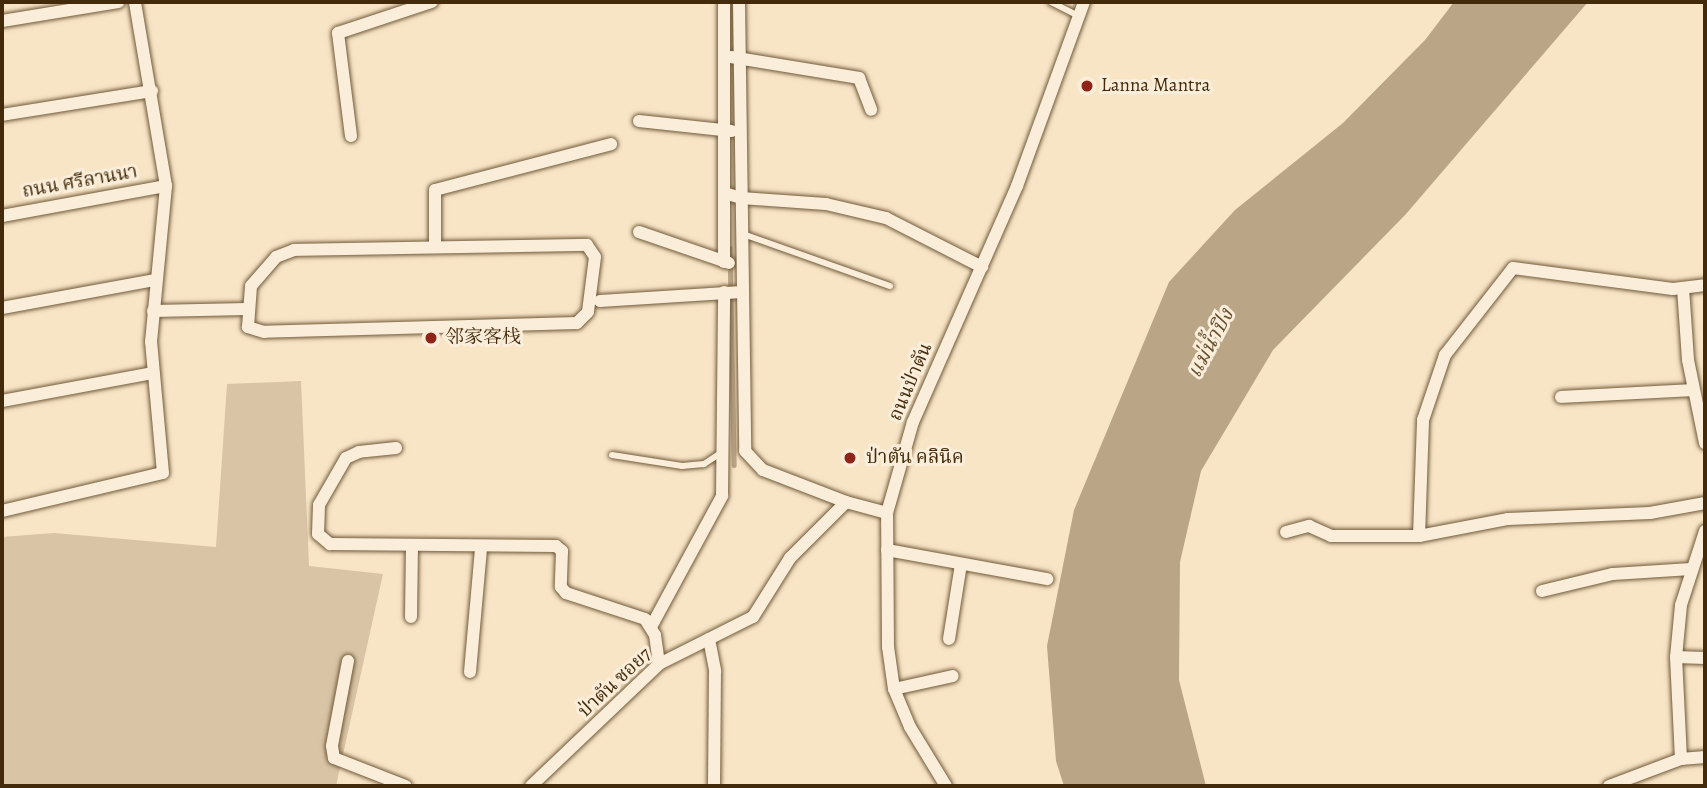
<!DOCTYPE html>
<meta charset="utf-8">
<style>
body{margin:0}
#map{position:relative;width:1707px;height:788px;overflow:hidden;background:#f8e5c6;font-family:Alegreya,"Noto Serif SC","Noto Serif Thai",serif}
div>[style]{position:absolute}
.green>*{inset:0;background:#d9c5a6}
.water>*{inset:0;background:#baa586}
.stream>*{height:4.5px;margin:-2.25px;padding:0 2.25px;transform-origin:2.25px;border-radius:2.25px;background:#baa586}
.roads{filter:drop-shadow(0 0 2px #705939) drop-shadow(0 0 2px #705939)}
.service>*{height:6px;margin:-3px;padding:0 3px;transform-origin:3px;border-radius:3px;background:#faeeda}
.minor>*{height:12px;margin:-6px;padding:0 6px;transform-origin:6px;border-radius:6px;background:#faeeda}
.dots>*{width:19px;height:19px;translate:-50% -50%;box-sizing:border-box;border:4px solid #faeeda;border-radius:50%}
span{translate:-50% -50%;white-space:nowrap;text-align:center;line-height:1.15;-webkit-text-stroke:6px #faeeda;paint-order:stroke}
.poi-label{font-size:19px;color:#422a0a}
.left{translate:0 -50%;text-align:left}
.street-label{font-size:19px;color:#422a0a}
.water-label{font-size:21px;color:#664f2f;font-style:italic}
.frame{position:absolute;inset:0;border:4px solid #422a0a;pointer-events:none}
</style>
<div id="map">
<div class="green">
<div style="clip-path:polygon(301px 381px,309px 566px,383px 574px,336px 786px,2px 786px,2px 537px,54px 533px,216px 547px,227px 384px)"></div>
</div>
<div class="water">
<div style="clip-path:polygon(1454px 2px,1588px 2px,1406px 214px,1273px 350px,1201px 471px,1180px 562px,1179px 680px,1206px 786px,1064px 786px,1056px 761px,1047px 646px,1074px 510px,1169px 282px,1235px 210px,1343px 123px,1425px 40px)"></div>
</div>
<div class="stream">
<div style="left:730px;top:248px;width:217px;rotate:88.9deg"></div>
</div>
<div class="roads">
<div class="service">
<div style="left:1051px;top:2px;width:31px;rotate:27deg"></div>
<div style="left:743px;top:234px;width:156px;rotate:19.5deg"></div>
<div style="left:612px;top:455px;width:71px;rotate:8.9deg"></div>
<div style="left:682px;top:466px;width:22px;rotate:-5deg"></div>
<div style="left:704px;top:464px;width:20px;rotate:-33deg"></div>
</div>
<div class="minor">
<div style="left:724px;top:2px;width:260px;rotate:90deg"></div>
<div style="left:739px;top:2px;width:449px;rotate:89.2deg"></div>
<div style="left:745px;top:451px;width:26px;rotate:47deg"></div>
<div style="left:763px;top:470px;width:89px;rotate:21.1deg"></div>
<div style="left:2px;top:21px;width:118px;rotate:-9.3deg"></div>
<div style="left:731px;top:57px;width:130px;rotate:9.3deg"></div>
<div style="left:859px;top:78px;width:34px;rotate:69deg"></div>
<div style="left:2px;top:115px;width:152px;rotate:-9.1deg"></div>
<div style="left:639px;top:121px;width:93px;rotate:6.2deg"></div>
<div style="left:351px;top:136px;width:104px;rotate:-97.2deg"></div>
<div style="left:338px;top:33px;width:99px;rotate:-18.3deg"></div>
<div style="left:724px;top:193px;width:18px;rotate:16deg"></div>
<div style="left:741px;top:198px;width:85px;rotate:4deg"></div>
<div style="left:826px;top:204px;width:62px;rotate:13.1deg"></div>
<div style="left:886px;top:218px;width:108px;rotate:27deg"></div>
<div style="left:2px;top:216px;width:167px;rotate:-10.4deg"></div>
<div style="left:639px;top:232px;width:95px;rotate:19deg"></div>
<div style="left:587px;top:245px;width:14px;rotate:56deg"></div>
<div style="left:595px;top:257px;width:55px;rotate:97.3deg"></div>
<div style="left:588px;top:312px;width:16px;rotate:135deg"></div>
<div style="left:577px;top:323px;width:313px;rotate:178.4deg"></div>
<div style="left:264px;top:332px;width:17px;rotate:-163deg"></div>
<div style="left:248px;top:327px;width:41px;rotate:-85.8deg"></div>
<div style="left:251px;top:286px;width:38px;rotate:-49deg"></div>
<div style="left:276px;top:257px;width:19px;rotate:-21deg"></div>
<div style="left:294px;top:250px;width:293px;rotate:-1deg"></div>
<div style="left:435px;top:246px;width:56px;rotate:-90deg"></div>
<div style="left:435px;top:190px;width:182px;rotate:-14.6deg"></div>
<div style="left:1683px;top:288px;width:72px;rotate:86deg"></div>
<div style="left:1688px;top:360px;width:85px;rotate:78.4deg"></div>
<div style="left:600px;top:301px;width:142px;rotate:-3.6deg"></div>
<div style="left:2px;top:308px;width:156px;rotate:-10.4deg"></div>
<div style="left:153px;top:311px;width:94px;rotate:-1.2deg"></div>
<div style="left:1561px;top:397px;width:132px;rotate:-3deg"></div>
<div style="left:2px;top:401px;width:154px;rotate:-10.5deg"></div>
<div style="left:396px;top:448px;width:37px;rotate:174deg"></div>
<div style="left:359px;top:452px;width:14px;rotate:155deg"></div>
<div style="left:346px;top:458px;width:54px;rotate:119.9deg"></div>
<div style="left:319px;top:505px;width:29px;rotate:92deg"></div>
<div style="left:318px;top:534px;width:16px;rotate:40deg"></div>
<div style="left:330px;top:544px;width:226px;rotate:0.5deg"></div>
<div style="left:556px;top:546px;width:8px;rotate:40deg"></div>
<div style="left:562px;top:551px;width:36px;rotate:92deg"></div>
<div style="left:561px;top:587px;width:8px;rotate:50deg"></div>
<div style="left:566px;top:593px;width:83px;rotate:18.2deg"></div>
<div style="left:645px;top:619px;width:19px;rotate:58deg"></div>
<div style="left:655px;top:635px;width:29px;rotate:82deg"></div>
<div style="left:2px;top:511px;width:165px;rotate:-13.3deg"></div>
<div style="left:163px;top:473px;width:132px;rotate:-95.2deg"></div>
<div style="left:151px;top:342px;width:157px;rotate:-84.5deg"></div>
<div style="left:166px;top:186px;width:187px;rotate:-99.6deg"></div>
<div style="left:1286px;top:532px;width:24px;rotate:-15deg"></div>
<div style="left:1309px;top:526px;width:24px;rotate:24deg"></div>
<div style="left:1331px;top:536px;width:88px"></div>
<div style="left:1419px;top:536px;width:91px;rotate:-10.8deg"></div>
<div style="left:1508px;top:519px;width:142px;rotate:-2.4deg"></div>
<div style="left:1650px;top:513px;width:56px;rotate:-10.3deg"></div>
<div style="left:1419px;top:536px;width:116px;rotate:-88deg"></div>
<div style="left:1423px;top:420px;width:69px;rotate:-71.3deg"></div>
<div style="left:1445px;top:355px;width:110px;rotate:-52deg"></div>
<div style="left:1513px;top:268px;width:161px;rotate:7.5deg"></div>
<div style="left:1673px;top:289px;width:32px;rotate:-7deg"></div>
<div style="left:887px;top:550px;width:163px;rotate:10.3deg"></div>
<div style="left:1542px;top:591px;width:73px;rotate:-13.5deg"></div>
<div style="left:1613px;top:574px;width:78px;rotate:-3.7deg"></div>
<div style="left:411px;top:617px;width:71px;rotate:-89.2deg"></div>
<div style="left:652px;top:625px;width:147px;rotate:-61.5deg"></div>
<div style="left:722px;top:496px;width:204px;rotate:-89.4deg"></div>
<div style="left:709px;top:639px;width:33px;rotate:79deg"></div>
<div style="left:715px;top:671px;width:115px;rotate:90.5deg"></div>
<div style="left:949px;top:639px;width:76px;rotate:-80.9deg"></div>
<div style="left:1676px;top:657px;width:29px;rotate:2deg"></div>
<div style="left:348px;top:661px;width:86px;rotate:100.7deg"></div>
<div style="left:332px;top:746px;width:12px;rotate:81deg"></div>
<div style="left:334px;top:758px;width:77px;rotate:21.3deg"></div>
<div style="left:470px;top:672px;width:124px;rotate:-84.9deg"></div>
<div style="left:894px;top:689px;width:60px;rotate:-12.4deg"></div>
<div style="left:1681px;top:759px;width:102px;rotate:-92.8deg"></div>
<div style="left:1676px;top:657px;width:52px;rotate:-84.5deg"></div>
<div style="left:1681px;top:605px;width:78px;rotate:-72deg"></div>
<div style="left:531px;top:786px;width:177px;rotate:-43.6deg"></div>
<div style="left:659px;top:664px;width:105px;rotate:-26.6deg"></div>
<div style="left:753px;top:617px;width:70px;rotate:-57.9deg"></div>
<div style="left:790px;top:558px;width:79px;rotate:-45deg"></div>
<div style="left:846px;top:502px;width:42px;rotate:15deg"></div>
<div style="left:946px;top:786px;width:69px;rotate:-121.4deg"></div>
<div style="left:910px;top:727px;width:41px;rotate:-112.8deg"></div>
<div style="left:894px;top:689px;width:42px;rotate:-98.1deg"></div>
<div style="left:888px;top:647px;width:134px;rotate:-90.4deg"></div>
<div style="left:887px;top:513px;width:95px;rotate:-74.1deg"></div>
<div style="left:913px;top:422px;width:258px;rotate:-66.2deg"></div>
<div style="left:1017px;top:186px;width:196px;rotate:-70deg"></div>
<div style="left:1609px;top:786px;width:77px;rotate:-20.6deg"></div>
<div style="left:1681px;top:759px;width:24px;rotate:-5deg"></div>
</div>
</div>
<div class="dots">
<div style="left:1087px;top:86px;background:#8f2418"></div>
<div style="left:431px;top:338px;background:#8f2418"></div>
<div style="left:850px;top:458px;background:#8f2418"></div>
</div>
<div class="poi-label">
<span class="left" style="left:1101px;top:86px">Lanna Mantra</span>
<span class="left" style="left:445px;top:338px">邻家客栈</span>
<span class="left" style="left:866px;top:458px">ป่าตัน คลินิค</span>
</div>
<div class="street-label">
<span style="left:80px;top:182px;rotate:-10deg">ถนน ศรีลานนา</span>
<span style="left:911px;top:382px;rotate:-67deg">ถนนป่าตัน</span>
<span style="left:615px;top:683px;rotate:-43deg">ป่าตัน ซอย7</span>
</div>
<div class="water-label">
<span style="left:1210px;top:343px;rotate:-62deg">แม่น้ำปิง</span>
</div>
<div class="frame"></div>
</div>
